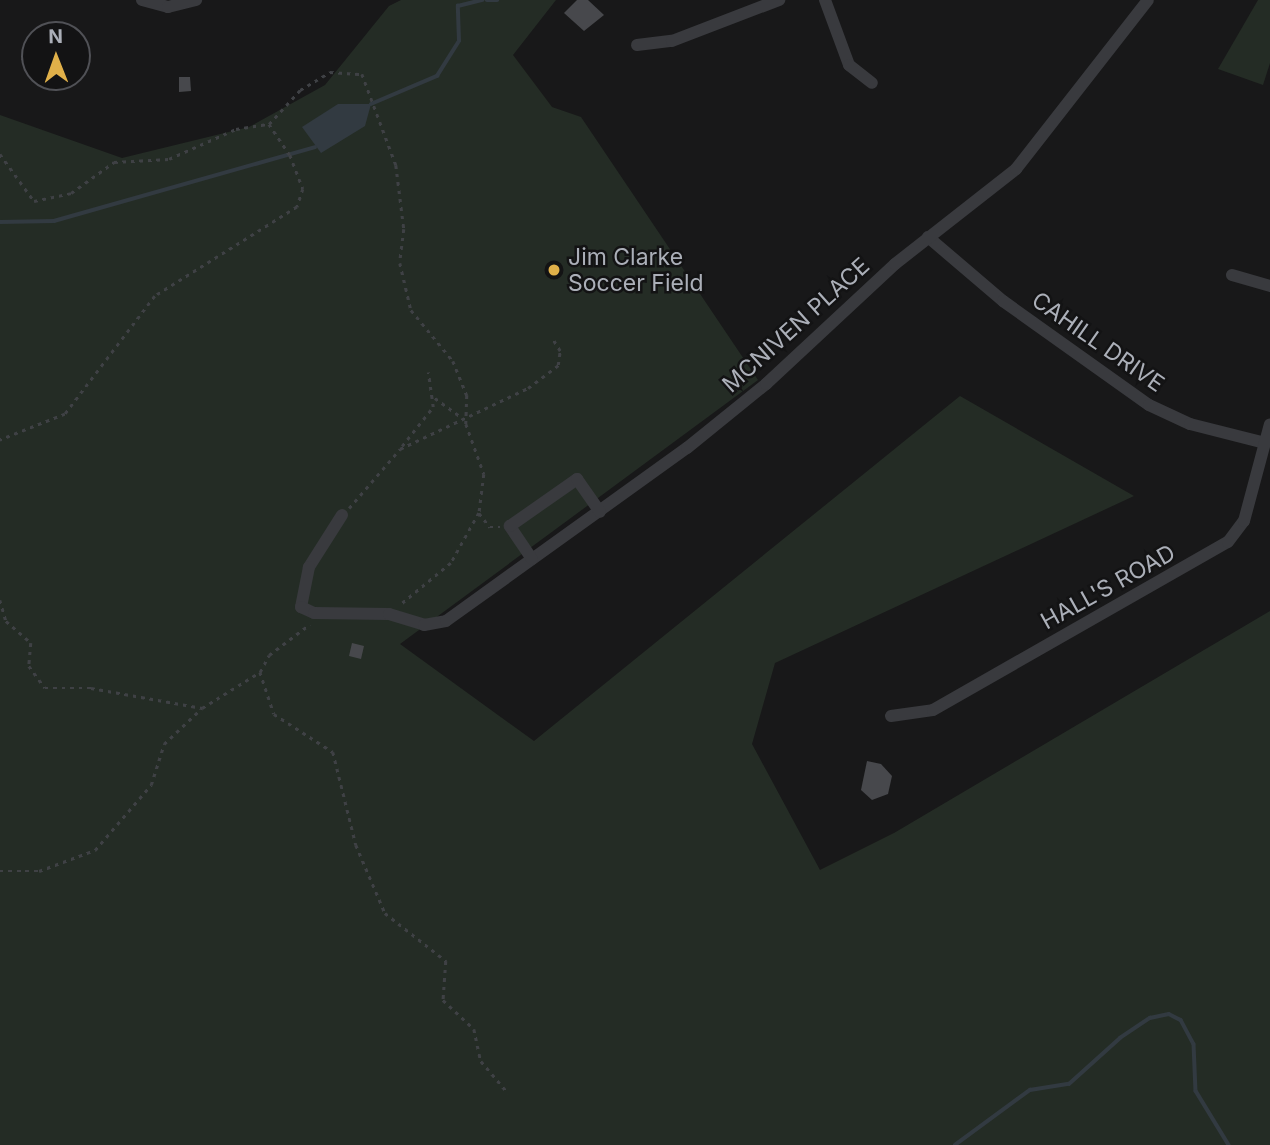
<!DOCTYPE html>
<style>
body{margin:0}
#map{position:relative;width:1270px;height:1145px;overflow:hidden;background:#181819;font-family:Inter,sans-serif}
div>[style]{position:absolute}
.green>*{inset:0;background:#242c25}
.water>*{inset:0;background:#323a41}
.stream>*{height:3.5px;margin:-1.75px;padding:0 1.75px;transform-origin:1.75px;border-radius:1.75px;background:#323a41}
.building>*{inset:0;background:#47484c}
.path>*{height:2.5px;margin-top:-1.25px;transform-origin:0;background:repeating-linear-gradient(90deg,#3f4145 0 3.5px,transparent 0 8.5px)}
.minor>*{height:12px;margin:-6px;padding:0 6px;transform-origin:6px;border-radius:6px;background:#393a3e}
.dots>*{width:19px;height:19px;translate:-50% -50%;box-sizing:border-box;border:4px solid #131314;border-radius:50%}
span{translate:-50% -50%;white-space:nowrap;text-align:center;line-height:1.15;-webkit-text-stroke:5px #131314;paint-order:stroke}
.poi-label{font-size:23px;color:#abafb8}
.left{translate:0 -50%;text-align:left}
.street-label{font-size:23px;color:#abafb8}
.north{position:absolute;left:21px;top:21px;width:70px;height:70px;box-sizing:border-box;background:#131314;border:2px solid #505156;border-radius:50%;rotate:359deg;font-size:19px;font-weight:700;line-height:28px;text-align:center;color:#abafb8}
.north::after{content:'';display:block;margin:auto;width:24px;height:32px;background:#e0b049;clip-path:polygon(50% 0,100% 100%,50% 72%,0 100%)}
</style>
<div id="map">
<div class="green">
<div style="clip-path:polygon(401px 0,556px 0,513px 55px,552px 107px,581px 117px,758px 380px,400px 644px,534px 741px,960px 396px,1134px 496px,775px 663px,752px 744px,820px 870px,894px 833px,1270px 611px,1270px 1145px,0 1145px,0 115px,122px 158px,249px 127px,325px 85px,389px 6px)"></div>
<div style="clip-path:polygon(1258px 0,1270px 0,1270px 63px,1263px 85px,1218px 69px)"></div>
</div>
<div class="water">
<div style="clip-path:polygon(338px 104px,371px 104px,365px 126px,321px 153px,302px 127px)"></div>
</div>
<div class="stream">
<div style="left:487px;top:0;width:10px"></div>
<div style="left:371px;top:104px;width:72px;rotate:-23deg"></div>
<div style="left:437px;top:76px;width:41px;rotate:-57.8deg"></div>
<div style="left:459px;top:41px;width:35px;rotate:-92deg"></div>
<div style="left:458px;top:6px;width:25px;rotate:-14deg"></div>
<div style="left:0;top:222px;width:54px;rotate:-1.1deg"></div>
<div style="left:54px;top:221px;width:271px;rotate:-15.8deg"></div>
<div style="left:955px;top:1145px;width:93px;rotate:-36.3deg"></div>
<div style="left:1030px;top:1090px;width:39px;rotate:-9deg"></div>
<div style="left:1069px;top:1084px;width:69px;rotate:-42deg"></div>
<div style="left:1120px;top:1038px;width:36px;rotate:-34deg"></div>
<div style="left:1150px;top:1018px;width:19px;rotate:-12deg"></div>
<div style="left:1169px;top:1014px;width:13px;rotate:27deg"></div>
<div style="left:1181px;top:1020px;width:27px;rotate:62deg"></div>
<div style="left:1194px;top:1044px;width:47px;rotate:87.6deg"></div>
<div style="left:1196px;top:1091px;width:63px;rotate:58.6deg"></div>
</div>
<div class="building">
<div style="clip-path:polygon(577px 0,588px 0,604px 15px,584px 31px,564px 13px)"></div>
<div style="clip-path:polygon(26px 46px,35px 49px,33px 64px,21px 60px)"></div>
<div style="clip-path:polygon(179px 77px,190px 77px,191px 91px,179px 92px)"></div>
<div style="clip-path:polygon(352px 643px,364px 646px,361px 659px,349px 656px)"></div>
<div style="clip-path:polygon(867px 761px,881px 764px,892px 776px,888px 794px,872px 800px,861px 790px)"></div>
</div>
<div class="path">
<div style="left:269px;top:124px;width:46px;rotate:-47.6deg"></div>
<div style="left:300px;top:90px;width:35px;rotate:-31deg"></div>
<div style="left:330px;top:72px;width:32px;rotate:4deg"></div>
<div style="left:362px;top:74px;width:97px;rotate:69.5deg"></div>
<div style="left:396px;top:165px;width:64px;rotate:82.9deg"></div>
<div style="left:404px;top:229px;width:34px;rotate:97deg"></div>
<div style="left:400px;top:263px;width:48px;rotate:76.8deg"></div>
<div style="left:411px;top:310px;width:66px;rotate:50.5deg"></div>
<div style="left:453px;top:361px;width:37px;rotate:68deg"></div>
<div style="left:467px;top:395px;width:29px;rotate:92deg"></div>
<div style="left:466px;top:424px;width:53px;rotate:70.2deg"></div>
<div style="left:484px;top:474px;width:39px;rotate:97deg"></div>
<div style="left:479px;top:513px;width:57px;rotate:119.2deg"></div>
<div style="left:451px;top:563px;width:67px;rotate:140.4deg"></div>
<div style="left:0;top:154px;width:58px;rotate:54.1deg"></div>
<div style="left:34px;top:201px;width:38px;rotate:-12deg"></div>
<div style="left:71px;top:193px;width:53px;rotate:-35.8deg"></div>
<div style="left:114px;top:162px;width:55px;rotate:-3.1deg"></div>
<div style="left:169px;top:159px;width:73px;rotate:-24.1deg"></div>
<div style="left:236px;top:129px;width:33px;rotate:-9deg"></div>
<div style="left:269px;top:124px;width:37px;rotate:56deg"></div>
<div style="left:290px;top:155px;width:36px;rotate:69deg"></div>
<div style="left:303px;top:189px;width:19px;rotate:108deg"></div>
<div style="left:297px;top:207px;width:168px;rotate:147.9deg"></div>
<div style="left:155px;top:296px;width:148px;rotate:127.3deg"></div>
<div style="left:65px;top:414px;width:70px;rotate:158.2deg"></div>
<div style="left:435px;top:398px;width:34px;rotate:36deg"></div>
<div style="left:402px;top:446px;width:50px;rotate:-51.5deg"></div>
<div style="left:433px;top:407px;width:35px;rotate:-98deg"></div>
<div style="left:349px;top:508px;width:78px;rotate:-49.2deg"></div>
<div style="left:400px;top:449px;width:142px;rotate:-25.5deg"></div>
<div style="left:528px;top:388px;width:38px;rotate:-37deg"></div>
<div style="left:558px;top:365px;width:14px;rotate:-82deg"></div>
<div style="left:560px;top:351px;width:15px;rotate:-122deg"></div>
<div style="left:479px;top:513px;width:18px;rotate:52deg"></div>
<div style="left:490px;top:527px;width:10px"></div>
<div style="left:0;top:600px;width:22px;rotate:74deg"></div>
<div style="left:6px;top:621px;width:33px;rotate:41deg"></div>
<div style="left:31px;top:643px;width:23px;rotate:95deg"></div>
<div style="left:29px;top:666px;width:27px;rotate:54deg"></div>
<div style="left:45px;top:688px;width:46px"></div>
<div style="left:91px;top:688px;width:113px;rotate:10.2deg"></div>
<div style="left:202px;top:708px;width:68px;rotate:-31.8deg"></div>
<div style="left:260px;top:672px;width:19px;rotate:-62deg"></div>
<div style="left:269px;top:655px;width:51px;rotate:-37.1deg"></div>
<div style="left:260px;top:672px;width:44px;rotate:71.6deg"></div>
<div style="left:274px;top:714px;width:70px;rotate:32.8deg"></div>
<div style="left:333px;top:752px;width:96px;rotate:76.1deg"></div>
<div style="left:356px;top:845px;width:74px;rotate:66.9deg"></div>
<div style="left:385px;top:913px;width:78px;rotate:38.2deg"></div>
<div style="left:446px;top:961px;width:39px;rotate:94deg"></div>
<div style="left:443px;top:1000px;width:42px;rotate:43.1deg"></div>
<div style="left:474px;top:1029px;width:33px;rotate:78deg"></div>
<div style="left:481px;top:1061px;width:42px;rotate:49.8deg"></div>
<div style="left:0;top:871px;width:39px"></div>
<div style="left:39px;top:871px;width:60px;rotate:-20.6deg"></div>
<div style="left:95px;top:850px;width:86px;rotate:-49.3deg"></div>
<div style="left:151px;top:785px;width:43px;rotate:-72.4deg"></div>
<div style="left:164px;top:744px;width:52px;rotate:-43.5deg"></div>
</div>
<div class="minor">
<div style="left:142px;top:0;width:27px;rotate:15deg"></div>
<div style="left:168px;top:7px;width:29px;rotate:-14deg"></div>
<div style="left:825px;top:0;width:69px;rotate:69.7deg"></div>
<div style="left:849px;top:65px;width:29px;rotate:38deg"></div>
<div style="left:637px;top:45px;width:35px;rotate:-7deg"></div>
<div style="left:672px;top:41px;width:115px;rotate:-21deg"></div>
<div style="left:928px;top:237px;width:99px;rotate:40.5deg"></div>
<div style="left:1003px;top:301px;width:179px;rotate:35.5deg"></div>
<div style="left:1149px;top:405px;width:45px;rotate:24.9deg"></div>
<div style="left:1190px;top:424px;width:77px;rotate:14.2deg"></div>
<div style="left:1232px;top:275px;width:40px;rotate:16deg"></div>
<div style="left:342px;top:515px;width:62px;rotate:122.4deg"></div>
<div style="left:309px;top:567px;width:41px;rotate:101.3deg"></div>
<div style="left:301px;top:607px;width:14px;rotate:25deg"></div>
<div style="left:314px;top:613px;width:75px;rotate:0.8deg"></div>
<div style="left:389px;top:614px;width:37px;rotate:17deg"></div>
<div style="left:424px;top:625px;width:22px;rotate:-10deg"></div>
<div style="left:446px;top:621px;width:297px;rotate:-35.7deg"></div>
<div style="left:687px;top:448px;width:102px;rotate:-39deg"></div>
<div style="left:766px;top:384px;width:176px;rotate:-42.9deg"></div>
<div style="left:895px;top:264px;width:154px;rotate:-38.1deg"></div>
<div style="left:1016px;top:169px;width:214px;rotate:-52deg"></div>
<div style="left:532px;top:559px;width:40px;rotate:-124deg"></div>
<div style="left:510px;top:526px;width:82px;rotate:-35deg"></div>
<div style="left:577px;top:479px;width:40px;rotate:55.1deg"></div>
<div style="left:891px;top:716px;width:42px;rotate:-8.1deg"></div>
<div style="left:933px;top:710px;width:339px;rotate:-29.7deg"></div>
<div style="left:1228px;top:542px;width:26px;rotate:-53deg"></div>
<div style="left:1244px;top:521px;width:100px;rotate:-75deg"></div>
</div>
<div class="dots">
<div style="left:554px;top:270px;background:#e0b049"></div>
</div>
<div class="poi-label">
<span class="left" style="left:568px;top:270px">Jim Clarke<br>Soccer Field</span>
</div>
<div class="street-label">
<span style="left:796px;top:325px;rotate:-42deg">MCNIVEN PLACE</span>
<span style="left:1098px;top:342px;rotate:35deg">CAHILL DRIVE</span>
<span style="left:1108px;top:587px;rotate:-29deg">HALL'S ROAD</span>
</div>
<div class="north">N</div>
</div>
